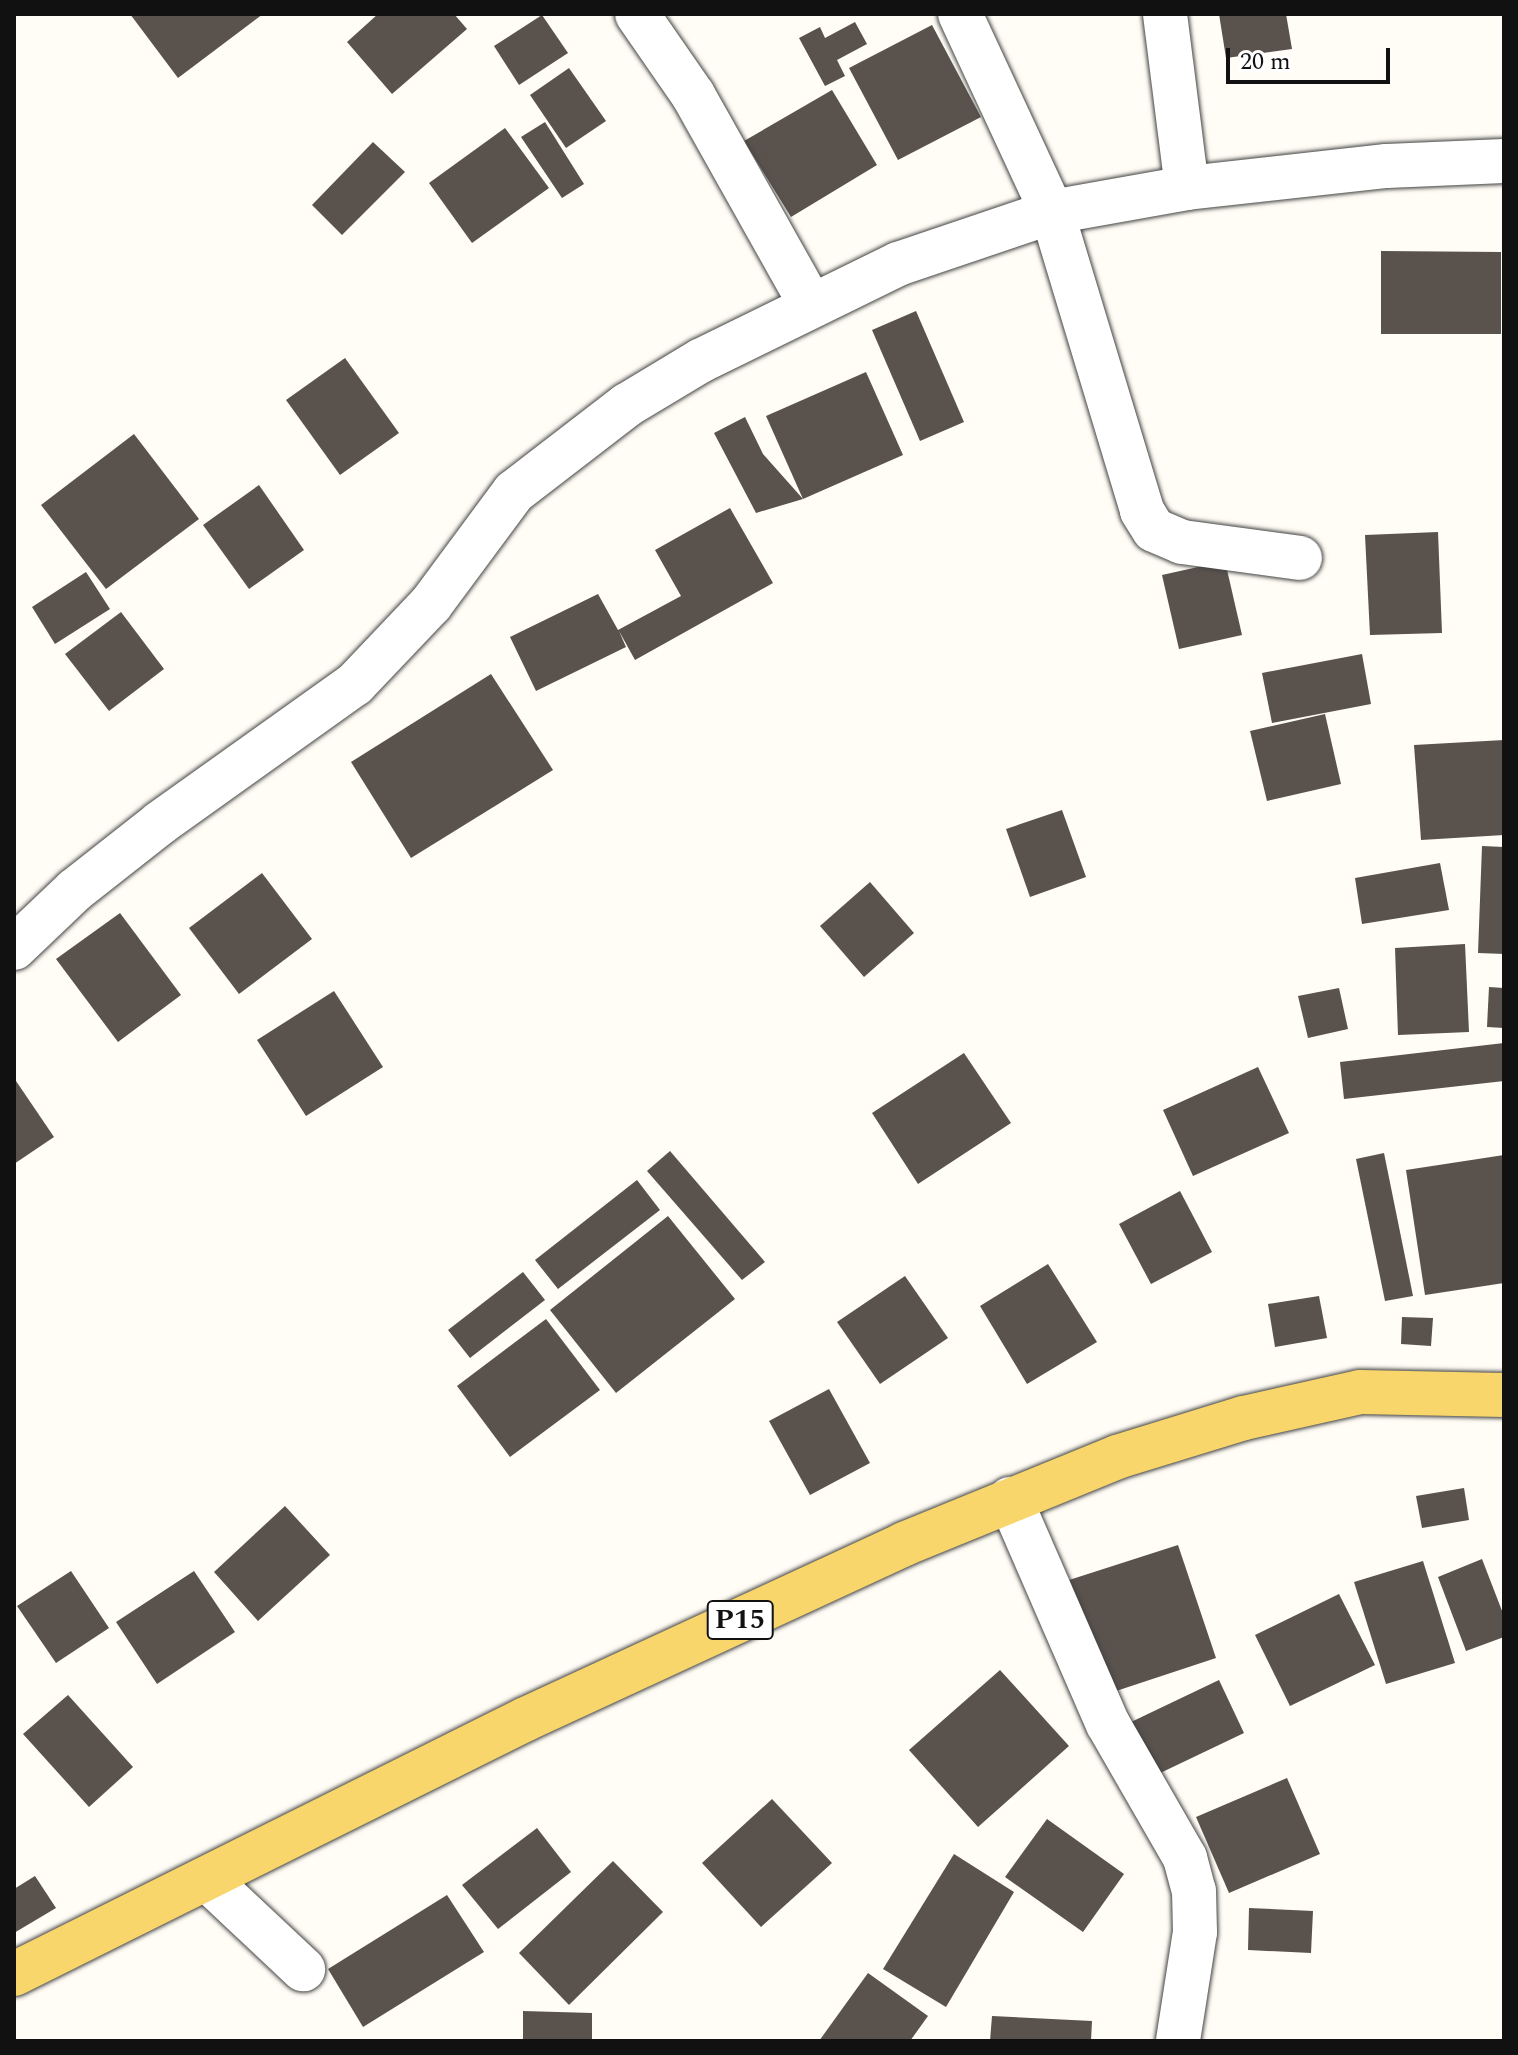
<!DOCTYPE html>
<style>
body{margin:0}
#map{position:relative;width:1518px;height:2055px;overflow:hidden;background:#fffdf5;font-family:Spectral,serif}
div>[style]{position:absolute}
.building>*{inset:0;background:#5a524d}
.roads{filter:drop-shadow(0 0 2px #444) drop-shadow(0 0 2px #444)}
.minor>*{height:44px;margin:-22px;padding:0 22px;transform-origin:22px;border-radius:22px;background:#fff}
.major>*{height:44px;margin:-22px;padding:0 22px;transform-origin:22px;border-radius:22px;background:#f9d66b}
span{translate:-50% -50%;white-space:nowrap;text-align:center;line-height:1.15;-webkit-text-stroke:8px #fff;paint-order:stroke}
.shield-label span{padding:2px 6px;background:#fff;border:2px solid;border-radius:6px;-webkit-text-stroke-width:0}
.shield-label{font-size:28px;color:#111;font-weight:700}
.frame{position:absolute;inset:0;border:16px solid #111;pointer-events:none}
.scale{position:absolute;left:1226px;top:48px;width:164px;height:36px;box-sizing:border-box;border:4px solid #111;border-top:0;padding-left:10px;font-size:24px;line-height:28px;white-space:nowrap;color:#111;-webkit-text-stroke:6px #fff;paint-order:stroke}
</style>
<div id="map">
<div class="building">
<div style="clip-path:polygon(130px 14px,263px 14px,178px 78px)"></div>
<div style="clip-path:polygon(378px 14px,454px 14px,467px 29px,392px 94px,347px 42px)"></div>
<div style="clip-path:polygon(1219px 14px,1286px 14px,1292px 49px,1226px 58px)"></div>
<div style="clip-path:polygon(542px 15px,568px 53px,519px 85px,494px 46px)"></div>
<div style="clip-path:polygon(855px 22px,867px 44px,837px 60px,845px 76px,825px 86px,799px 38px,820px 27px,825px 38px)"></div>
<div style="clip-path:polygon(932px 25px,981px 117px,898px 160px,849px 68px)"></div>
<div style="clip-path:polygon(569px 68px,606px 121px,566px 148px,530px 95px)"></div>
<div style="clip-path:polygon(832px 90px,877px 165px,791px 217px,744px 141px)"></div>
<div style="clip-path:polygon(545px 122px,584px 184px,562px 198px,521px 137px)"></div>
<div style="clip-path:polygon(505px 128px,549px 188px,472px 243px,429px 183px)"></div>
<div style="clip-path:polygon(373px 142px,405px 172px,342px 235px,312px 205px)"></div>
<div style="clip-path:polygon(1381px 251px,1501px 252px,1501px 334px,1381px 334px)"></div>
<div style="clip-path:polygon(916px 311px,964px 422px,920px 441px,872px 330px)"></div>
<div style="clip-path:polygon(345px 358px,399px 433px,340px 475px,286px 400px)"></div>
<div style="clip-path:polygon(866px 372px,903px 455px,803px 499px,766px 416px)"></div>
<div style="clip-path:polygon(745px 417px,763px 454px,803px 499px,756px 513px,714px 433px)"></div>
<div style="clip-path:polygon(134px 434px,199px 519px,106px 589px,41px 505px)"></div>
<div style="clip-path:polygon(259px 485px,304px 550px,249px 589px,203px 525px)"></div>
<div style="clip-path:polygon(730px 508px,773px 583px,635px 660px,619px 631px,626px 647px,536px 691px,510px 637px,598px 594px,618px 630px,681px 596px,655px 550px)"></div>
<div style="clip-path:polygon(1438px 532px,1442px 633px,1370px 635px,1365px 535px)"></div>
<div style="clip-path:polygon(1225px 561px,1242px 635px,1179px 649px,1162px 575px)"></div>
<div style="clip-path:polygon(86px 572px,110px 609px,55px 644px,32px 607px)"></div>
<div style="clip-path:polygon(121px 612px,164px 669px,109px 711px,65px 654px)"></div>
<div style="clip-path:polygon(1362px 654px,1371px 704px,1272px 723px,1262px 673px)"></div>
<div style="clip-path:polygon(491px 674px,553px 770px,411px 858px,351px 762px)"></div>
<div style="clip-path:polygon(1325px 714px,1341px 784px,1267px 801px,1250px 731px)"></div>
<div style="clip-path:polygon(1504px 740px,1504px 835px,1421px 840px,1414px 745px)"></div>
<div style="clip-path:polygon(1062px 810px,1086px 877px,1030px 897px,1006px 829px)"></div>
<div style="clip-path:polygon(1482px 846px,1504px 847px,1504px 954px,1478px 953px)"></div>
<div style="clip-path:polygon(1440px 863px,1449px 910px,1362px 924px,1355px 878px)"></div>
<div style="clip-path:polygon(262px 873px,312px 939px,239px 994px,189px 928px)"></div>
<div style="clip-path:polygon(870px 882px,914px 933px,864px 977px,820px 926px)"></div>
<div style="clip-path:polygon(120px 913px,181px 995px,118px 1042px,56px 959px)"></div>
<div style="clip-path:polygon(1465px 944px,1469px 1032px,1398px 1035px,1395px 948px)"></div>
<div style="clip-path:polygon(1489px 987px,1504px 988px,1504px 1028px,1487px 1027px)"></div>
<div style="clip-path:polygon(1339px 988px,1348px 1029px,1308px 1038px,1298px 996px)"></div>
<div style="clip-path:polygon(334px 991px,383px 1067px,306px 1116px,257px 1040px)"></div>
<div style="clip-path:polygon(1504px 1043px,1504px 1081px,1344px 1099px,1340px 1062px)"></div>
<div style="clip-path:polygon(964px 1053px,1011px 1123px,918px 1184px,872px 1113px)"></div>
<div style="clip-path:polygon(1258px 1067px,1289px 1133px,1193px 1176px,1163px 1110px)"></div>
<div style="clip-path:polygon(14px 1078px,54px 1137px,14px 1164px)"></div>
<div style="clip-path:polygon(670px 1151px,765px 1262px,742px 1280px,647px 1171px)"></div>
<div style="clip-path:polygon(1384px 1153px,1413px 1296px,1385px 1301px,1356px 1159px)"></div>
<div style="clip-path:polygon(1504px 1155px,1504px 1283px,1425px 1295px,1406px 1170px)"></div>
<div style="clip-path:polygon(637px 1180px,660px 1210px,558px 1289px,535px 1260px)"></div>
<div style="clip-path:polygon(1180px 1191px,1212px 1252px,1151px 1284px,1119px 1224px)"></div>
<div style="clip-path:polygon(668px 1216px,735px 1299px,616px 1393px,550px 1310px)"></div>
<div style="clip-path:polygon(1048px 1264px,1097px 1342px,1027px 1384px,980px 1306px)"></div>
<div style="clip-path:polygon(523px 1272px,545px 1300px,470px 1358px,448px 1330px)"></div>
<div style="clip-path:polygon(905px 1276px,948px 1338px,880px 1384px,837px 1322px)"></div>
<div style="clip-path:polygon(1319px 1296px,1327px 1338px,1275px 1347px,1268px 1304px)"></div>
<div style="clip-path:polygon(1402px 1317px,1433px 1318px,1431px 1346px,1401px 1344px)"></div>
<div style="clip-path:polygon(546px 1319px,600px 1390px,510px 1457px,457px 1386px)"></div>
<div style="clip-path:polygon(829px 1389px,870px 1463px,810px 1495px,769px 1421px)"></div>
<div style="clip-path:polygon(1464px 1488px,1469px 1520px,1422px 1528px,1416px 1496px)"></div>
<div style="clip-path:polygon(285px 1506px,330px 1555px,258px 1621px,214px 1572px)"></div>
<div style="clip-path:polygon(1178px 1545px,1216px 1658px,1104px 1695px,1066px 1581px)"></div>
<div style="clip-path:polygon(1482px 1559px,1504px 1616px,1504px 1637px,1466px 1651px,1438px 1577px)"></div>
<div style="clip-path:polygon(1423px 1561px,1455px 1663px,1386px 1684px,1354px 1582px)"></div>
<div style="clip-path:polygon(71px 1571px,109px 1628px,56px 1663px,17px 1606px)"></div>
<div style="clip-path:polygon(194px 1571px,235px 1632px,157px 1684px,116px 1622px)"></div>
<div style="clip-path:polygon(1339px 1594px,1375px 1665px,1290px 1706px,1255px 1635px)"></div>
<div style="clip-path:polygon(1000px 1670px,1069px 1746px,978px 1827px,909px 1750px)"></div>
<div style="clip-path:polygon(1219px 1680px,1244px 1733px,1154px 1776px,1129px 1723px)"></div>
<div style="clip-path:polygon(68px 1695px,133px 1767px,89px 1807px,23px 1734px)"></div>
<div style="clip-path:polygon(1287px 1778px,1320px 1854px,1229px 1893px,1196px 1817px)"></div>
<div style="clip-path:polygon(772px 1799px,832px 1863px,761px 1927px,702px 1863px)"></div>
<div style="clip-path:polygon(1047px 1819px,1124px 1874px,1083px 1932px,1005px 1877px)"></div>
<div style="clip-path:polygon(537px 1828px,571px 1872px,498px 1929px,462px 1885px)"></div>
<div style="clip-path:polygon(954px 1854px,1014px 1892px,946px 2007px,883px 1969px)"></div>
<div style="clip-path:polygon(613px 1861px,663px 1912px,569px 2005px,519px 1953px)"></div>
<div style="clip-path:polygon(35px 1876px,56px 1908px,14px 1933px,14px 1889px)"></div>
<div style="clip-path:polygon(447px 1895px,484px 1952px,363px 2027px,328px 1969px)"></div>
<div style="clip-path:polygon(1249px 1908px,1313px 1911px,1311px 1953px,1248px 1950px)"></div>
<div style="clip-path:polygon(868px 1973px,928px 2016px,910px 2041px,819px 2041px)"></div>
<div style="clip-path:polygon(523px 2011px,592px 2013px,592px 2041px,523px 2041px)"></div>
<div style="clip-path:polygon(992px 2016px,1092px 2021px,1091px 2041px,990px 2041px)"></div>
</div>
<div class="roads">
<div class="minor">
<div style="left:637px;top:14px;width:98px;rotate:55.3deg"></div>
<div style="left:693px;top:95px;width:241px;rotate:60.7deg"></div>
<div style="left:960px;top:14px;width:218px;rotate:65.1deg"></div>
<div style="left:1052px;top:212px;width:312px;rotate:73.2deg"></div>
<div style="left:1142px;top:511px;width:22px;rotate:58deg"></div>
<div style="left:1154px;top:530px;width:30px;rotate:23deg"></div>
<div style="left:1182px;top:542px;width:119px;rotate:7.7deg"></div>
<div style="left:1165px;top:14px;width:175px;rotate:82.8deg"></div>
<div style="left:14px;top:948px;width:84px;rotate:-43.6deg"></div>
<div style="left:75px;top:890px;width:108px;rotate:-38.2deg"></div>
<div style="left:160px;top:823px;width:239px;rotate:-35.5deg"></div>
<div style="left:355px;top:684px;width:110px;rotate:-46.5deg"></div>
<div style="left:431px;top:604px;width:139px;rotate:-53.5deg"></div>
<div style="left:514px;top:492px;width:143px;rotate:-37.6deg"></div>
<div style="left:627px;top:405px;width:87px;rotate:-31deg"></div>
<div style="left:702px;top:360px;width:218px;rotate:-26.1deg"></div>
<div style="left:898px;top:264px;width:163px;rotate:-18.7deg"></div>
<div style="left:1052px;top:212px;width:137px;rotate:-10.1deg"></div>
<div style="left:1187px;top:188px;width:201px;rotate:-6.3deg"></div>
<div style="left:1387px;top:166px;width:117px;rotate:-2.4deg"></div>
<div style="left:1010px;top:1499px;width:245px;rotate:66.5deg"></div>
<div style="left:1108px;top:1724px;width:155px;rotate:60.1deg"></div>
<div style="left:1185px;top:1858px;width:34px;rotate:75deg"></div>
<div style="left:1194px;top:1891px;width:41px;rotate:88.6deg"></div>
<div style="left:1195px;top:1932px;width:110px;rotate:98.9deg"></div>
<div style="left:207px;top:1879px;width:132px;rotate:43.2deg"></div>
</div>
<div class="major">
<div style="left:14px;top:1974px;width:572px;rotate:-26.48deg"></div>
<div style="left:526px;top:1719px;width:417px;rotate:-24.8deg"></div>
<div style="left:904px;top:1544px;width:230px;rotate:-22.2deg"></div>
<div style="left:1117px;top:1457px;width:133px;rotate:-17.1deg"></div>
<div style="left:1244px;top:1418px;width:119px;rotate:-12.6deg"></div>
<div style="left:1360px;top:1392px;width:144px;rotate:1.2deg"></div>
</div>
</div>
<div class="shield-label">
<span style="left:740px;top:1620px">P15</span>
</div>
<div class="frame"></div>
<div class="scale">20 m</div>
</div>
